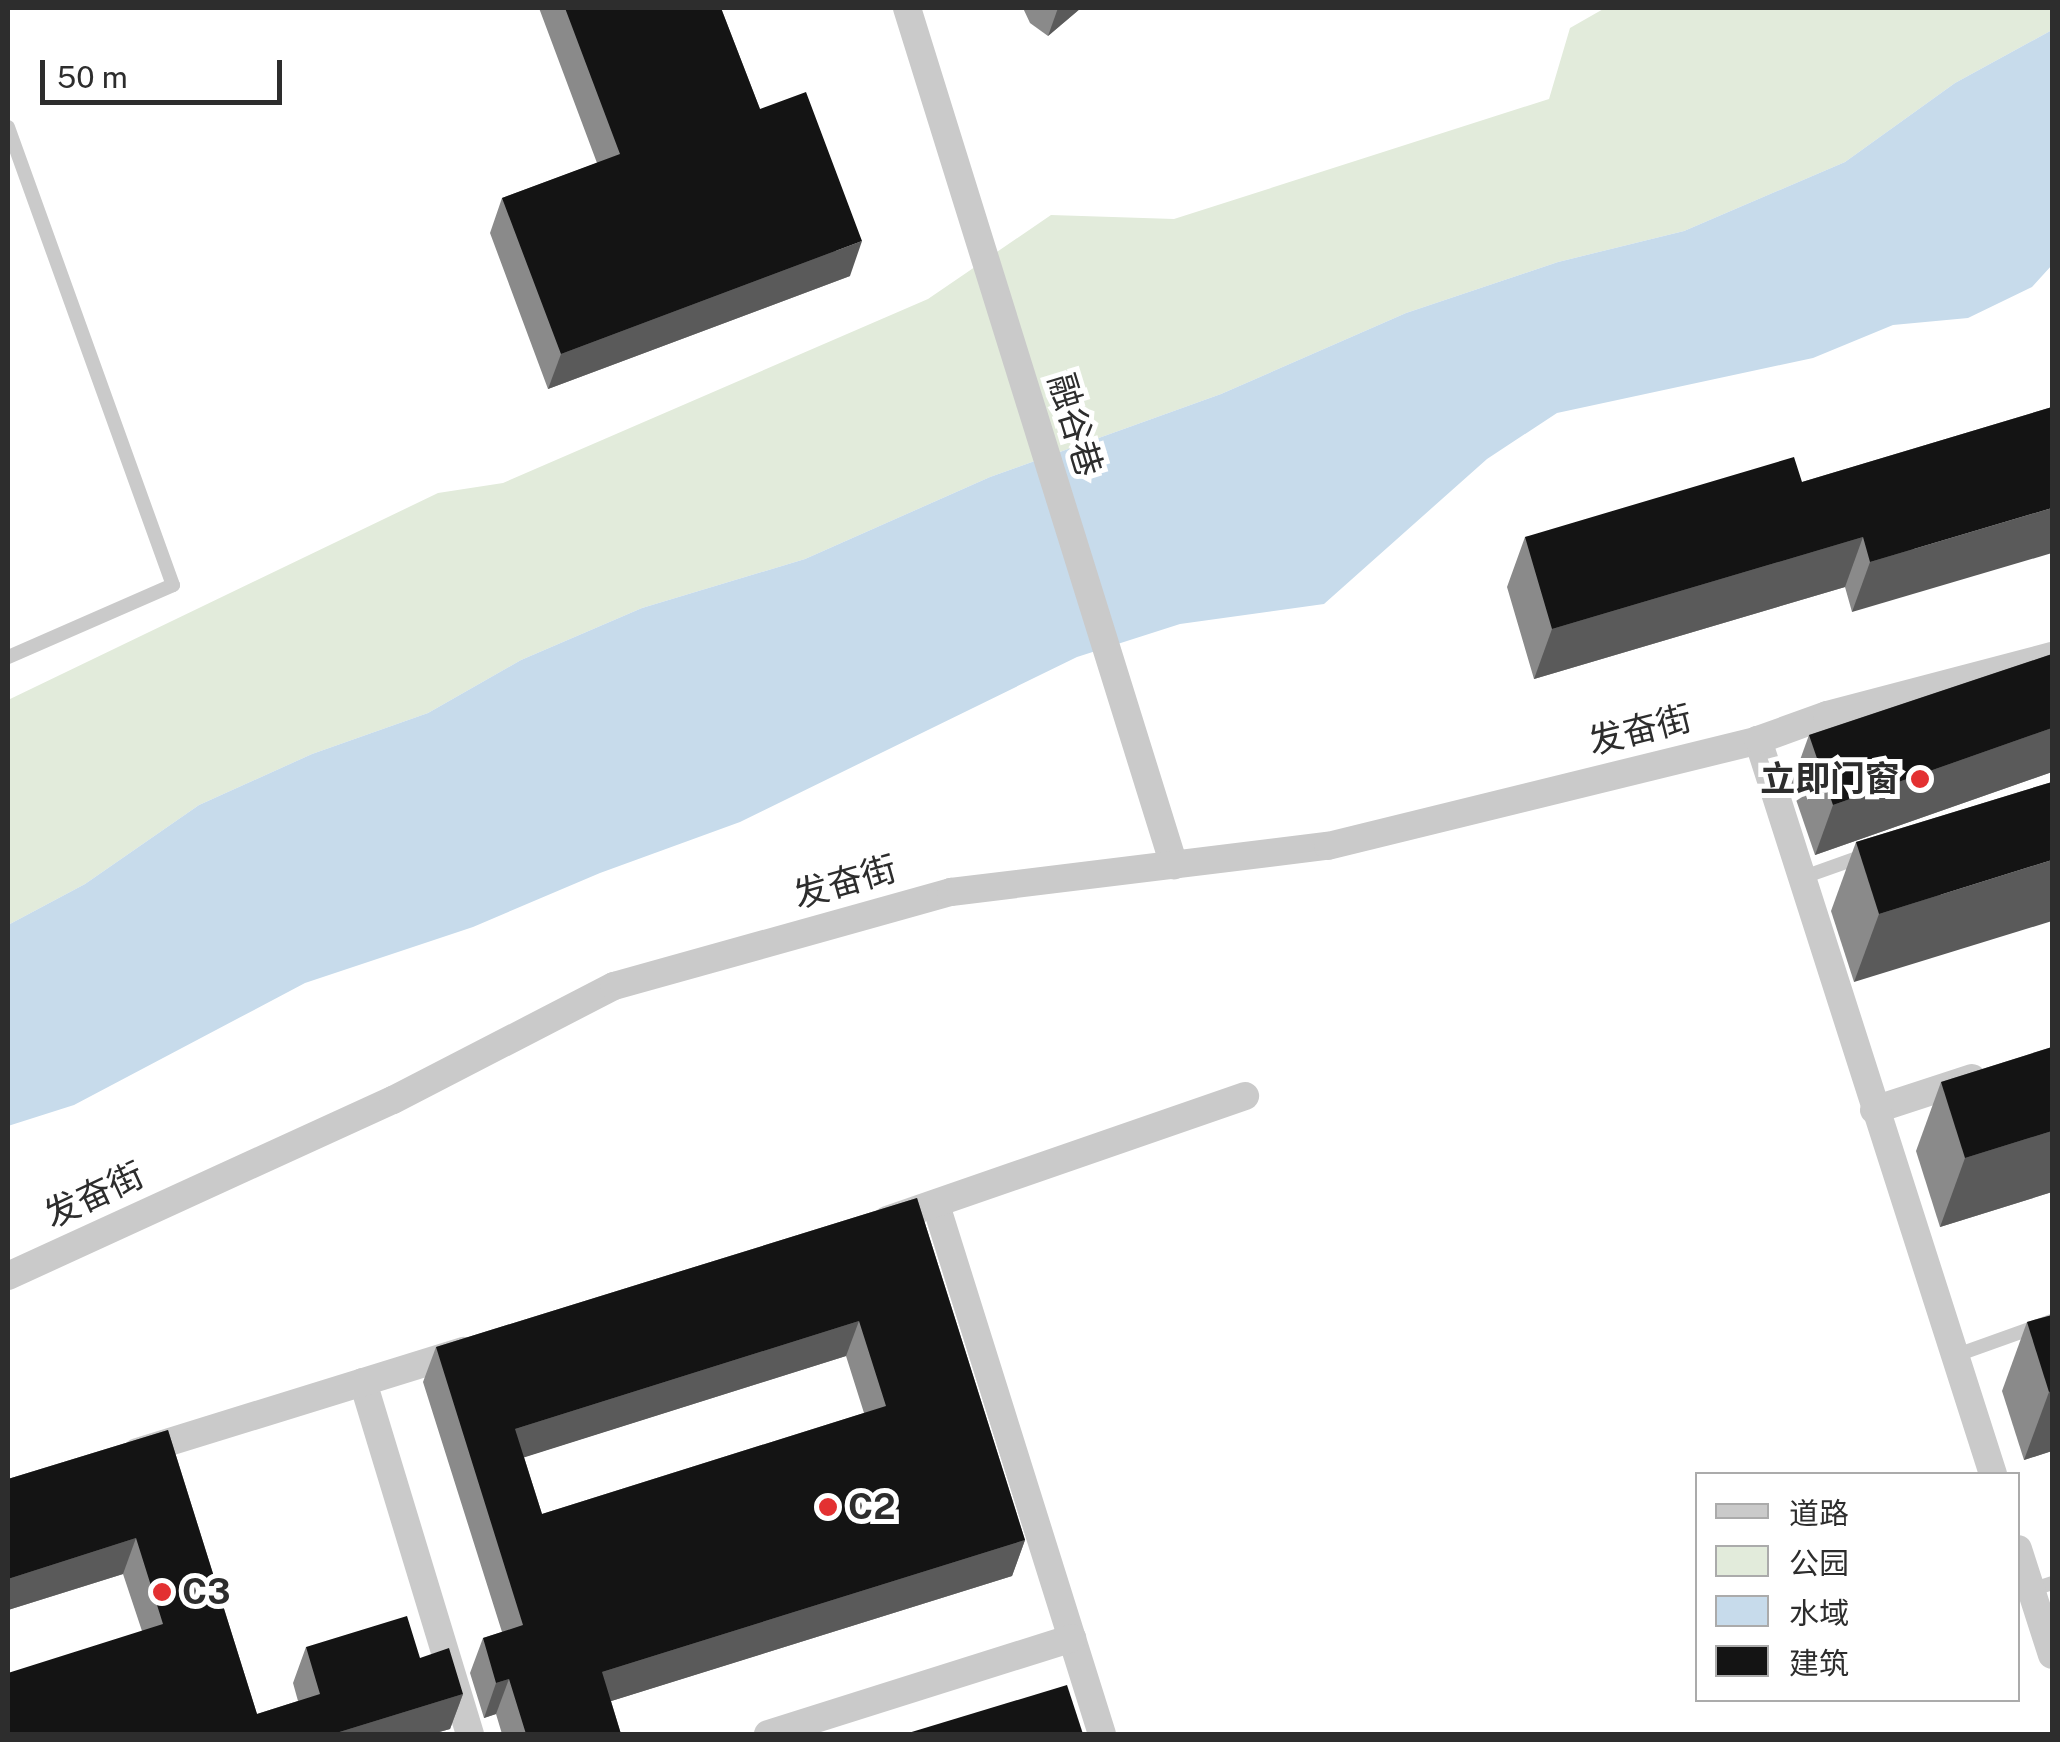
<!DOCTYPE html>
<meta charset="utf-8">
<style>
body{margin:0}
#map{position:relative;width:2060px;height:1742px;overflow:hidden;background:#fff;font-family:"Public Sans","Noto Sans SC",sans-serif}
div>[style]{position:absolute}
.green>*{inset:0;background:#e2ebdb}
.water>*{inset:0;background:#c7dbeb}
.lane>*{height:14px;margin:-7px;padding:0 7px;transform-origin:7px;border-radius:7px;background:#cacaca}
.street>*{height:28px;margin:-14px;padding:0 14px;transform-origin:14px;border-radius:14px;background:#cacaca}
.wall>*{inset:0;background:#8a8a8a}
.shaded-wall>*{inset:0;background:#5a5a5a}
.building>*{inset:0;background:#141414}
.dots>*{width:28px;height:28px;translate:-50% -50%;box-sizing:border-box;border:5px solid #fff;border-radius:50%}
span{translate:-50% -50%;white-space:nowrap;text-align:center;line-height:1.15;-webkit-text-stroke:10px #fff;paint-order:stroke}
.street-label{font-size:35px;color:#2d2d2d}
.poi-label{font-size:35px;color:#2d2d2d;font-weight:700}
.right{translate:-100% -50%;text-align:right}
.left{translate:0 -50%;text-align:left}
.frame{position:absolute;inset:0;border:10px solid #2d2d2d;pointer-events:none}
.legend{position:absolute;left:1695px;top:1472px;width:325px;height:230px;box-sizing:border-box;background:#fff;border:2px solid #ababab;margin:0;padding:12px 18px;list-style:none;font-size:30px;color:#2d2d2d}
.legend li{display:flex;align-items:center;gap:20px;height:50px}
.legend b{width:50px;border:2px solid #ababab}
.scale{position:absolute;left:40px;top:60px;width:242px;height:45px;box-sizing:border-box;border:5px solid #2d2d2d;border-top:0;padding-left:12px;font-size:30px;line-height:35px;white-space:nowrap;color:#2d2d2d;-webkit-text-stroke:8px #fff;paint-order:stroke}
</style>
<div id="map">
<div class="green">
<div style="clip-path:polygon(1605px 8px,2052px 8px,2052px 30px,1955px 83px,1845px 162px,1684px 231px,1558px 262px,1406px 313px,1221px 394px,990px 477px,805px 559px,642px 608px,521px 660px,428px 713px,312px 754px,199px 805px,85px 884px,8px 925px,8px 700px,438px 493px,503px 483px,928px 299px,1051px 215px,1174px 219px,1549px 99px,1570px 28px)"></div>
</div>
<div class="water">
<div style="clip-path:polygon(2052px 30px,2052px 265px,2032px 287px,1968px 318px,1893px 325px,1813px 358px,1557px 413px,1487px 459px,1324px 604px,1180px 624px,1077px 657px,740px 822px,600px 873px,473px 927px,305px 983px,74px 1105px,8px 1126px,8px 925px,85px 884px,199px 805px,312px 754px,428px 713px,521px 660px,642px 608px,805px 559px,990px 477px,1221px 394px,1406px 313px,1558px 262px,1684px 231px,1845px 162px,1955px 83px)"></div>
</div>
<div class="lane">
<div style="left:8px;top:127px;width:487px;rotate:70.2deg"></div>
<div style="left:173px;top:585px;width:180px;rotate:156.4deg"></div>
<div style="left:1801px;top:878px;width:69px;rotate:-19.5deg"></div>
<div style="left:1954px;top:1356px;width:104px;rotate:-19.7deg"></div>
<div style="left:2031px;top:1590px;width:22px;rotate:-18deg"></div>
</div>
<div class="street">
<div style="left:907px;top:8px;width:898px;rotate:72.7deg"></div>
<div style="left:1874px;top:1110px;width:103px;rotate:-18.1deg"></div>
<div style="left:936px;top:1205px;width:554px;rotate:72.58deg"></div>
<div style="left:887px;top:1220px;width:379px;rotate:-19.1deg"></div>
<div style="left:8px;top:1276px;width:423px;rotate:-24.6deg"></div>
<div style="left:393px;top:1100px;width:249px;rotate:-27.3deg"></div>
<div style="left:614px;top:986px;width:350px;rotate:-15.6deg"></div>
<div style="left:951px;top:892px;width:380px;rotate:-7deg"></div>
<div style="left:1328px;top:846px;width:443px;rotate:-13.8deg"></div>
<div style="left:363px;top:1382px;width:368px;rotate:73.1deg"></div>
<div style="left:137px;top:1452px;width:342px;rotate:-17.2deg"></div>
<div style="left:1993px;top:1474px;width:771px;rotate:-107.75deg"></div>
<div style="left:1758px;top:740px;width:73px;rotate:-19.9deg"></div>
<div style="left:1827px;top:715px;width:233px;rotate:-14.7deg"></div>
<div style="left:2018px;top:1549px;width:111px;rotate:72.2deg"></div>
<div style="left:768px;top:1734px;width:319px;rotate:-17.5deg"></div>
</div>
<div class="wall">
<div style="clip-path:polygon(539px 8px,721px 8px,760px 109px,850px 276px,548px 389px,490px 233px,502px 198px,597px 163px)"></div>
<div style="clip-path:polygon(1023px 8px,1081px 8px,1048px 36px,1030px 23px)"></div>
<div style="clip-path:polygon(2052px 407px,1852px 612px,1845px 587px,1534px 679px,1507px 587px,1525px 537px,1802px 482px)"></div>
<div style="clip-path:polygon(2052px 654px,2052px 772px,1815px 855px,1791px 785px,1809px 735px)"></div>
<div style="clip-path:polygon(2052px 782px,1854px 982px,1831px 911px,1856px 842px)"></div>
<div style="clip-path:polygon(2052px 1047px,2052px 1192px,1940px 1227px,1916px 1151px,1941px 1082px)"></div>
<div style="clip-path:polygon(evenodd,917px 1198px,1025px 1540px,1012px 1576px,611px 1701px,621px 1734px,502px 1734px,496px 1714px,484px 1718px,470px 1673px,483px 1638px,502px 1632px,423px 1382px,436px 1347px,917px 1198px,846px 1356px,864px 1413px,542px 1514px,524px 1457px,846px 1356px)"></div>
<div style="clip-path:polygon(2052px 1315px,2052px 1451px,2024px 1460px,2002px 1391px,2027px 1322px)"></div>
<div style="clip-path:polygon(168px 1430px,257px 1714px,298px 1701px,293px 1683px,306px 1647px,463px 1694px,450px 1729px,432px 1734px,8px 1734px,142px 1631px,123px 1574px,8px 1610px,8px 1479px)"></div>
</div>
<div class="shaded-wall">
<div style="clip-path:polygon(1058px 8px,1081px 8px,1048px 36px)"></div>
<div style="clip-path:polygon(862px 241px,850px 276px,548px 389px,561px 354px)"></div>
<div style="clip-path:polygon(2052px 508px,2052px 553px,1852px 612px,1870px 562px)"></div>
<div style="clip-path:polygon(1863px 537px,1845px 587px,1534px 679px,1552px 629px)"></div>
<div style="clip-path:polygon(2052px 728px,2052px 772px,1815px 855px,1833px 805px)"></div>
<div style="clip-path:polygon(2052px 860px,2052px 921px,1854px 982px,1879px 914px)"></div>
<div style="clip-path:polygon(2052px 1131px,2052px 1192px,1940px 1227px,1965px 1158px)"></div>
<div style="clip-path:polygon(859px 1321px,846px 1356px,503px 1464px,515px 1429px)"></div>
<div style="clip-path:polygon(2052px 1391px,2052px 1451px,2024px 1460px,2049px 1392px)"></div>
<div style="clip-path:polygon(136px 1538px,123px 1574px,8px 1610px,8px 1579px)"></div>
<div style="clip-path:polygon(1025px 1540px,1012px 1576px,589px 1708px,602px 1672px)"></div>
<div style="clip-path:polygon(509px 1679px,496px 1714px,484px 1718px,496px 1683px)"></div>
<div style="clip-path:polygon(463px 1694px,450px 1729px,432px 1734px,333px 1734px)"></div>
</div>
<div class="building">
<div style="clip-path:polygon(565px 8px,721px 8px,760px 109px,806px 92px,862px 241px,561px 354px,502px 198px,620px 154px)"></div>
<div style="clip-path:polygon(2052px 407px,2052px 508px,1870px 562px,1863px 537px,1552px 629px,1525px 537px,1794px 457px,1802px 482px)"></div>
<div style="clip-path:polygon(2052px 654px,2052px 728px,1833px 805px,1809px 735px)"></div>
<div style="clip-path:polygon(2052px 782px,2052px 860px,1879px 914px,1856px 842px)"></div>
<div style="clip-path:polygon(2052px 1047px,2052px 1131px,1965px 1158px,1941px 1082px)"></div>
<div style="clip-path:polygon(evenodd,917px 1198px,1025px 1540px,602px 1672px,621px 1734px,526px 1734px,509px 1679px,496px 1683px,483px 1638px,523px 1625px,436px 1347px,917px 1198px,859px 1321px,886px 1406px,542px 1514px,515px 1429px,859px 1321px)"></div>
<div style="clip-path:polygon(2052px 1315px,2052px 1391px,2049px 1392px,2027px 1322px)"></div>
<div style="clip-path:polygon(168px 1430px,257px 1714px,320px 1694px,306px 1647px,407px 1616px,420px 1658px,449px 1648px,463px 1694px,333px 1734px,8px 1734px,8px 1673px,163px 1624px,136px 1538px,8px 1579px,8px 1479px)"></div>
<div style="clip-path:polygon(1067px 1685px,1083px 1734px,905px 1734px)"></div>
</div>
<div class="dots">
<div style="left:1920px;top:779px;background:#e33132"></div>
<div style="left:828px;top:1507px;background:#e33132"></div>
<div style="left:162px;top:1592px;background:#e33132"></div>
</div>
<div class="street-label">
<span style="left:1075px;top:425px;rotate:73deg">融谷巷</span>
<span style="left:1640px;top:730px;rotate:-14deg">发奋街</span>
<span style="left:845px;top:882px;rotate:-16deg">发奋街</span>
<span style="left:94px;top:1195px;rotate:-25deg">发奋街</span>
</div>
<div class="poi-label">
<span class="right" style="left:1900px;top:779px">立即门窗</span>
<span class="left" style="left:848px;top:1507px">C2</span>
<span class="left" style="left:182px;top:1592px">C3</span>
</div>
<div class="frame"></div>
<ul class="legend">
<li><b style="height:12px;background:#cacaca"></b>道路</li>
<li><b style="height:28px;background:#e2ebdb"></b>公园</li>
<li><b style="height:28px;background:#c7dbeb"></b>水域</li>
<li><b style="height:28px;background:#141414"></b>建筑</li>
</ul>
<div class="scale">50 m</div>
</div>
